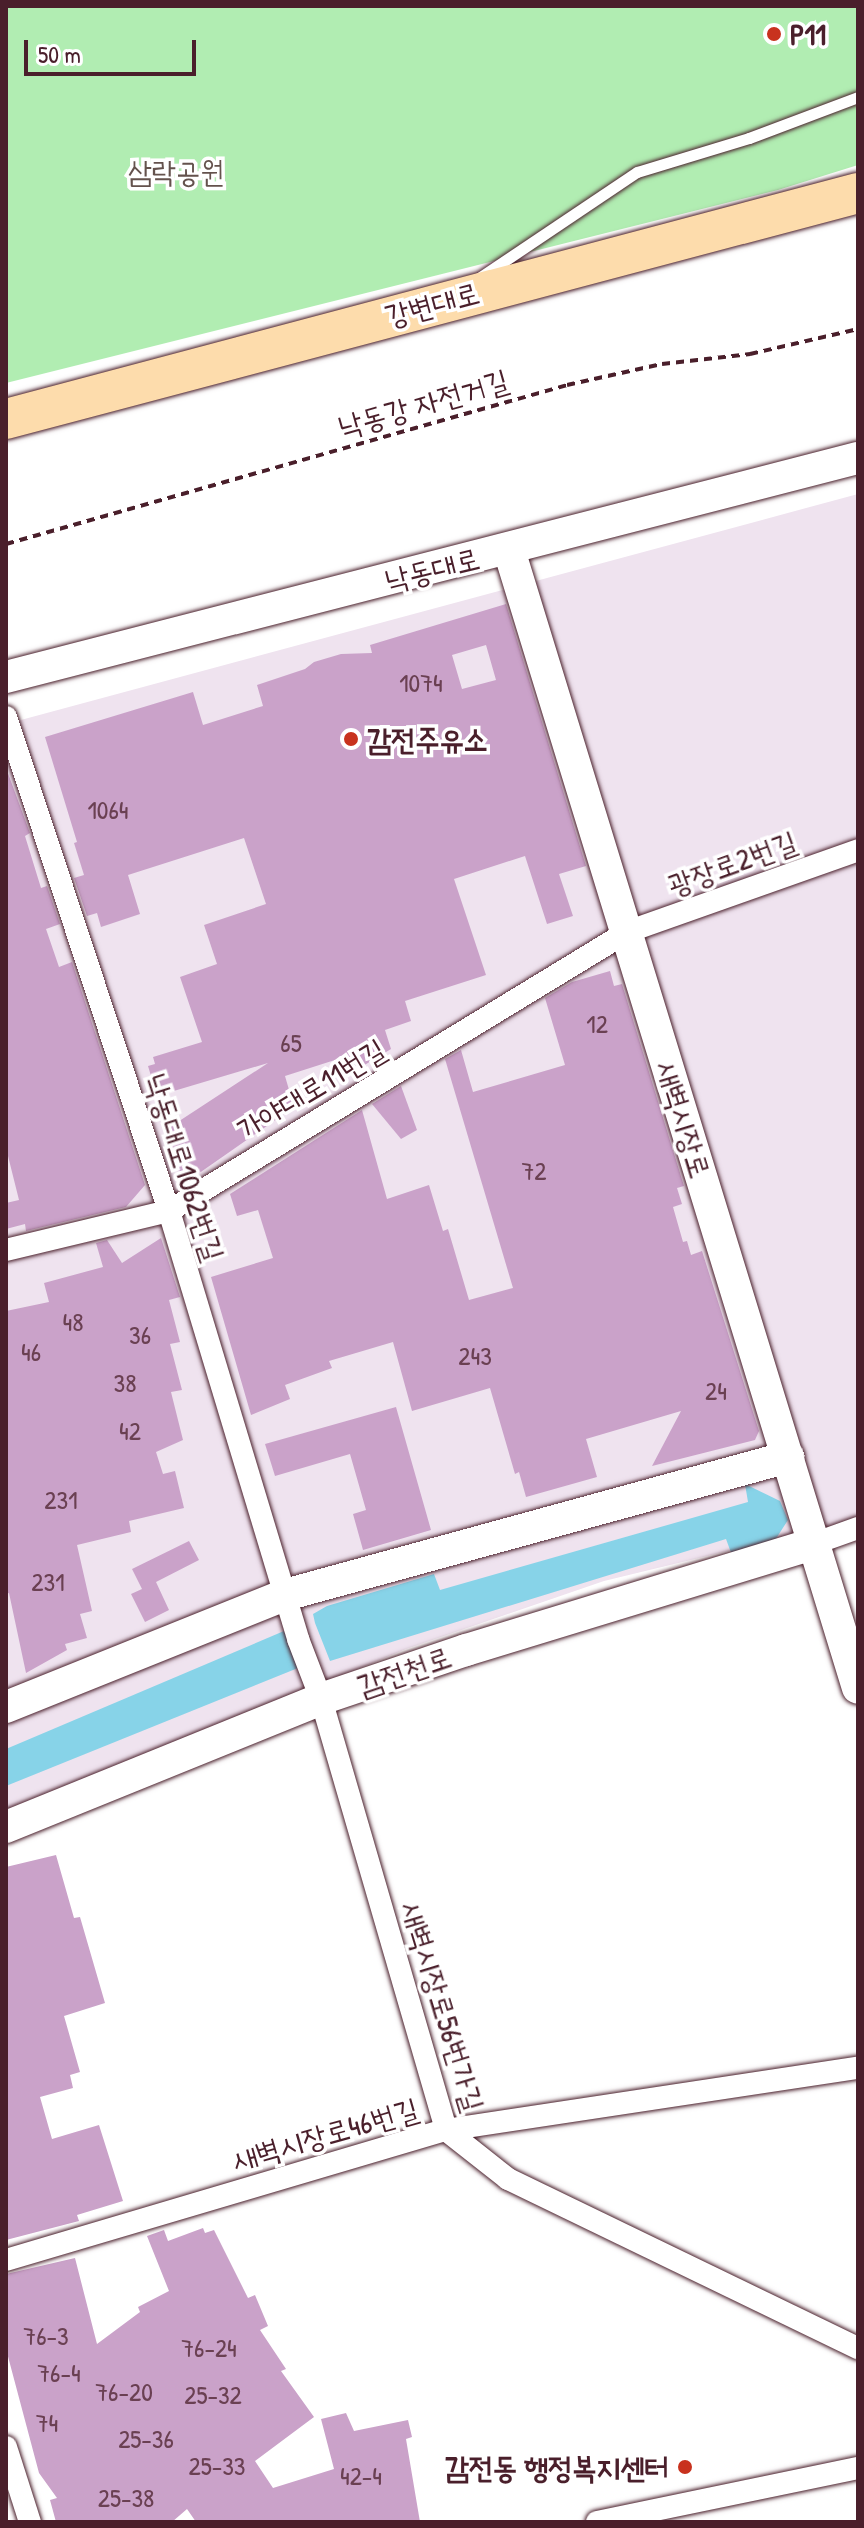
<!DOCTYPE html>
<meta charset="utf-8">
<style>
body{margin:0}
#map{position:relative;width:864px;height:2528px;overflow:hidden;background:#fff;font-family:"Patrick Hand","Poor Story",sans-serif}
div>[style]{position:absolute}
.built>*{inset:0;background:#efe3ef}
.green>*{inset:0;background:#b1edb2}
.water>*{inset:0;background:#87d3e8}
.building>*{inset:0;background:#caa2c9}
.path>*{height:4px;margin-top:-2px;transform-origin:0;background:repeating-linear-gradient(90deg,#4a1f2b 0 8px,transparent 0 14px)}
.roads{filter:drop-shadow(0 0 2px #4a1f2b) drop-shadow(0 0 2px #4a1f2b)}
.lane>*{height:11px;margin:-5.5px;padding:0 5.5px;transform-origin:5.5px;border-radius:5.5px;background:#fff}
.street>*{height:22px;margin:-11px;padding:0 11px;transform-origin:11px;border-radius:11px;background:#fff}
.secondary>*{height:32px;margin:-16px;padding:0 16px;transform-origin:16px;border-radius:16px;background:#fff}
.highway>*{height:40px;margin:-20px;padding:0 20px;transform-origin:20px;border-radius:20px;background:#fddcac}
.dots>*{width:22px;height:22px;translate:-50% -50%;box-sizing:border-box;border:4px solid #fff;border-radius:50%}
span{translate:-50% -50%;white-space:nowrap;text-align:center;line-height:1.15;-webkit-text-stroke:7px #fff;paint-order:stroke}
.number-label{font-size:26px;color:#6a4052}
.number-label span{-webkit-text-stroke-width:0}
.poi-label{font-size:30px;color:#4a1f2b;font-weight:700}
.left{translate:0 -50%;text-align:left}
.right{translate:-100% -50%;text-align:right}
.park-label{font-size:30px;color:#64524d}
.street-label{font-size:30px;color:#4a1f2b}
.frame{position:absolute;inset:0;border:8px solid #4a1f2b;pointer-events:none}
.scale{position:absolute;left:24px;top:40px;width:172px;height:36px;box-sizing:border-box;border:4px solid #4a1f2b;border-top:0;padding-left:10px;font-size:24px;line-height:28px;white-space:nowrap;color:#4a1f2b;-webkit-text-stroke:6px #fff;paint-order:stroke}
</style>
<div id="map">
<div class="built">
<div style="clip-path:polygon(858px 494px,858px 1516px,831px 1526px,604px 1581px,406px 1649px,6px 1814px,6px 724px)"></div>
</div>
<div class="green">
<div style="clip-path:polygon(6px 6px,858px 6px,858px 165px,778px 190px,6px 383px)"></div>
</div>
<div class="water">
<div style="clip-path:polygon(745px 1484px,780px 1501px,788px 1520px,770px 1548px,733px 1558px,726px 1539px,330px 1661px,315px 1623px,313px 1614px,327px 1606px,434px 1574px,440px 1590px,748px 1502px)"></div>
<div style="clip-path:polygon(284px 1631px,298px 1668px,6px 1786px,6px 1749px)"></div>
</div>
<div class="building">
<div style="clip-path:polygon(evenodd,506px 604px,586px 866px,559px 874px,573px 916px,547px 924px,525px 856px,454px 879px,486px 975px,405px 1001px,411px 1021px,385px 1030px,391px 1049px,348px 1075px,338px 1059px,285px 1076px,294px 1107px,195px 1176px,177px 1170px,164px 1131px,268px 1063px,157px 1096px,148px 1066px,155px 1064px,153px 1057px,202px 1042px,180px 977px,217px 964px,204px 925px,266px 904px,244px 838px,128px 875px,140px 914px,101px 927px,97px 913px,87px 916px,74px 878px,84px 875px,74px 843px,77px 842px,45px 737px,193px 692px,203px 725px,263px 706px,257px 685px,305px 669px,314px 662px,341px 654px,372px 653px,370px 645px,506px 604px,486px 645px,496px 680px,462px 689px,452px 655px,486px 645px)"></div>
<div style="clip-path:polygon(6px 768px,30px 833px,25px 836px,41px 888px,47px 886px,60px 924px,46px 929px,59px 967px,72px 962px,145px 1185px,126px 1207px,26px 1231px,25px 1224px,6px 1229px,6px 1203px,19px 1200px,6px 1148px)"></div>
<div style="clip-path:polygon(610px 971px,614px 986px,622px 984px,684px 1186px,677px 1188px,682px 1204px,673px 1207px,683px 1242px,687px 1241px,691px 1255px,702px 1251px,759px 1431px,755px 1440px,652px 1466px,681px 1411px,586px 1439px,597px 1477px,526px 1497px,519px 1472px,515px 1474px,490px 1388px,412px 1411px,393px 1342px,329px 1361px,332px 1368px,285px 1385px,290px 1399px,251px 1415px,211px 1277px,273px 1258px,258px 1210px,237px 1216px,230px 1194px,362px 1110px,387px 1199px,429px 1185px,443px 1231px,448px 1229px,469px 1300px,513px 1288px,445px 1059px,461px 1050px,473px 1092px,565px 1065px,545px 998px,572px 982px)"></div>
<div style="clip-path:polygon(401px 1086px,417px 1130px,401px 1139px,372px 1104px)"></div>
<div style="clip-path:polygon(161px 1238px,180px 1297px,169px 1300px,180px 1342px,170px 1344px,182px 1390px,171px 1392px,183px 1440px,156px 1452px,163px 1474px,175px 1471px,184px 1508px,129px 1521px,131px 1532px,77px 1545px,92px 1611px,80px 1614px,87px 1638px,65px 1644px,67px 1650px,26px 1673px,9px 1593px,6px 1594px,6px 1311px,49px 1302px,44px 1283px,103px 1267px,96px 1243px,107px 1240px,122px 1263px)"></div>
<div style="clip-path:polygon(396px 1407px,431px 1530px,363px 1550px,353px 1514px,366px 1510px,350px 1454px,275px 1476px,265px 1444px)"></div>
<div style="clip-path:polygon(189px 1541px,199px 1560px,156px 1582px,169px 1610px,145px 1622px,131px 1594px,142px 1589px,132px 1569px)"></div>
<div style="clip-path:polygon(56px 1855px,74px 1918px,80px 1917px,105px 2003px,64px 2016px,80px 2072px,70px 2075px,73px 2088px,40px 2097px,52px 2139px,99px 2125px,123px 2201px,77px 2215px,79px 2221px,6px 2240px,6px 1867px)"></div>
<div style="clip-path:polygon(203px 2228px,205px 2233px,214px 2230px,248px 2298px,255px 2295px,268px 2326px,260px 2330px,286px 2369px,281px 2371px,314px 2417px,255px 2461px,273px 2488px,334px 2469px,321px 2419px,346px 2413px,354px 2431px,408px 2420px,412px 2437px,406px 2439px,420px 2522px,196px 2522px,187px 2509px,172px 2522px,56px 2522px,50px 2500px,57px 2498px,39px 2473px,6px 2349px,6px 2274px,75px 2258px,97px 2344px,140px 2312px,138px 2307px,169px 2291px,147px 2236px,164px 2230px,168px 2241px)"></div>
</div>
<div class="path">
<div style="left:6px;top:544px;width:583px;rotate:-15.82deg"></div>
<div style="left:567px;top:385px;width:97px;rotate:-12.5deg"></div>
<div style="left:662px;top:364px;width:89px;rotate:-6.5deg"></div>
<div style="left:750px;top:354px;width:111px;rotate:-13deg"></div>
</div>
<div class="roads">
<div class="lane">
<div style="left:479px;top:278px;width:190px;rotate:-33.9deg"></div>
<div style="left:637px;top:172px;width:117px;rotate:-16.9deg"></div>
<div style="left:749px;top:138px;width:116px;rotate:-20.6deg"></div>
</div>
<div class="street">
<div style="left:6px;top:717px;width:520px;rotate:71.74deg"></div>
<div style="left:169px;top:1211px;width:447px;rotate:73.2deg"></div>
<div style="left:298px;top:1639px;width:64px;rotate:69deg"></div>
<div style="left:321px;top:1699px;width:449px;rotate:73.8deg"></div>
<div style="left:446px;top:2130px;width:79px;rotate:38.3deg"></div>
<div style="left:508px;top:2179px;width:389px;rotate:25.8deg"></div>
<div style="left:6px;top:1250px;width:168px;rotate:-13.5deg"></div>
<div style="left:169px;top:1211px;width:536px;rotate:-31.35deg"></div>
<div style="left:627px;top:932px;width:245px;rotate:-19.5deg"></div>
<div style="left:813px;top:1544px;width:48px;rotate:-19.6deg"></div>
<div style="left:6px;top:2260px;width:459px;rotate:-16.5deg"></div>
<div style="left:446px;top:2130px;width:417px;rotate:-8.6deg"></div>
<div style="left:6px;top:2447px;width:79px;rotate:72.3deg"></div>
<div style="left:597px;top:2522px;width:267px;rotate:-11.7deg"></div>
</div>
<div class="secondary">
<div style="left:509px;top:550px;width:1190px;rotate:72.95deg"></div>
<div style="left:6px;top:677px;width:880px;rotate:-14.42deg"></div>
<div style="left:6px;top:1707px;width:301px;rotate:-21.9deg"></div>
<div style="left:285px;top:1595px;width:522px;rotate:-15.34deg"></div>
<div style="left:6px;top:1827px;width:340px;rotate:-22.1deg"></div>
<div style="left:321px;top:1699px;width:153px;rotate:-18.7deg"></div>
<div style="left:466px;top:1650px;width:363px;rotate:-17deg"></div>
</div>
<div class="highway">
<div style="left:6px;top:419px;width:881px;rotate:-14.86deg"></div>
</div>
</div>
<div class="dots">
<div style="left:774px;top:34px;background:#c8321e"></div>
<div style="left:351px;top:739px;background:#c8321e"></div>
<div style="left:685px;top:2467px;background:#c8321e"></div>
</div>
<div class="number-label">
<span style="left:421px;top:683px">1074</span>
<span style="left:108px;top:810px">1064</span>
<span style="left:597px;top:1024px">12</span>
<span style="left:291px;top:1043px">65</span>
<span style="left:534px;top:1171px">72</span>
<span style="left:73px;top:1322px">48</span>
<span style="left:140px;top:1335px">36</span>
<span style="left:31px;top:1352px">46</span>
<span style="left:475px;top:1356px">243</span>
<span style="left:125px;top:1383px">38</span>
<span style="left:716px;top:1391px">24</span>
<span style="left:130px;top:1431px">42</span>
<span style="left:61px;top:1500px">231</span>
<span style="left:48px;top:1582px">231</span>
<span style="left:46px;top:2336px">76-3</span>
<span style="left:209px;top:2348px">76-24</span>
<span style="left:59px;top:2373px">76-4</span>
<span style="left:124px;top:2392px">76-20</span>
<span style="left:213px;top:2395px">25-32</span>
<span style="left:47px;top:2423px">74</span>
<span style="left:146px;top:2439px">25-36</span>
<span style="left:217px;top:2466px">25-33</span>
<span style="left:361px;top:2476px">42-4</span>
<span style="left:126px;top:2498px">25-38</span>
</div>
<div class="poi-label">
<span class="left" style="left:790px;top:34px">P11</span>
<span class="left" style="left:367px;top:739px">감전주유소</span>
<span class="right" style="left:669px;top:2467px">감전동 행정복지센터</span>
</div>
<div class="park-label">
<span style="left:176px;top:171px">삼락공원</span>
</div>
<div class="street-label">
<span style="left:432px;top:304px;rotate:-15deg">강변대로</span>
<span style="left:423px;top:403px;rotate:-16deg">낙동강 자전거길</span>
<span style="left:432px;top:569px;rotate:-14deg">낙동대로</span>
<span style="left:732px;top:863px;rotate:-20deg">광장로2번길</span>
<span style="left:311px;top:1089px;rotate:-31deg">가야대로11번길</span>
<span style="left:684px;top:1119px;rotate:73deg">새벽시장로</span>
<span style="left:185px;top:1167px;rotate:72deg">낙동대로1062번길</span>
<span style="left:404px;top:1671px;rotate:-19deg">감전천로</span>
<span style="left:443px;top:2006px;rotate:73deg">새벽시장로56번가길</span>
<span style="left:325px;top:2134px;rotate:-16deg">새벽시장로46번길</span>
</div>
<div class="frame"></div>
<div class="scale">50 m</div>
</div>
